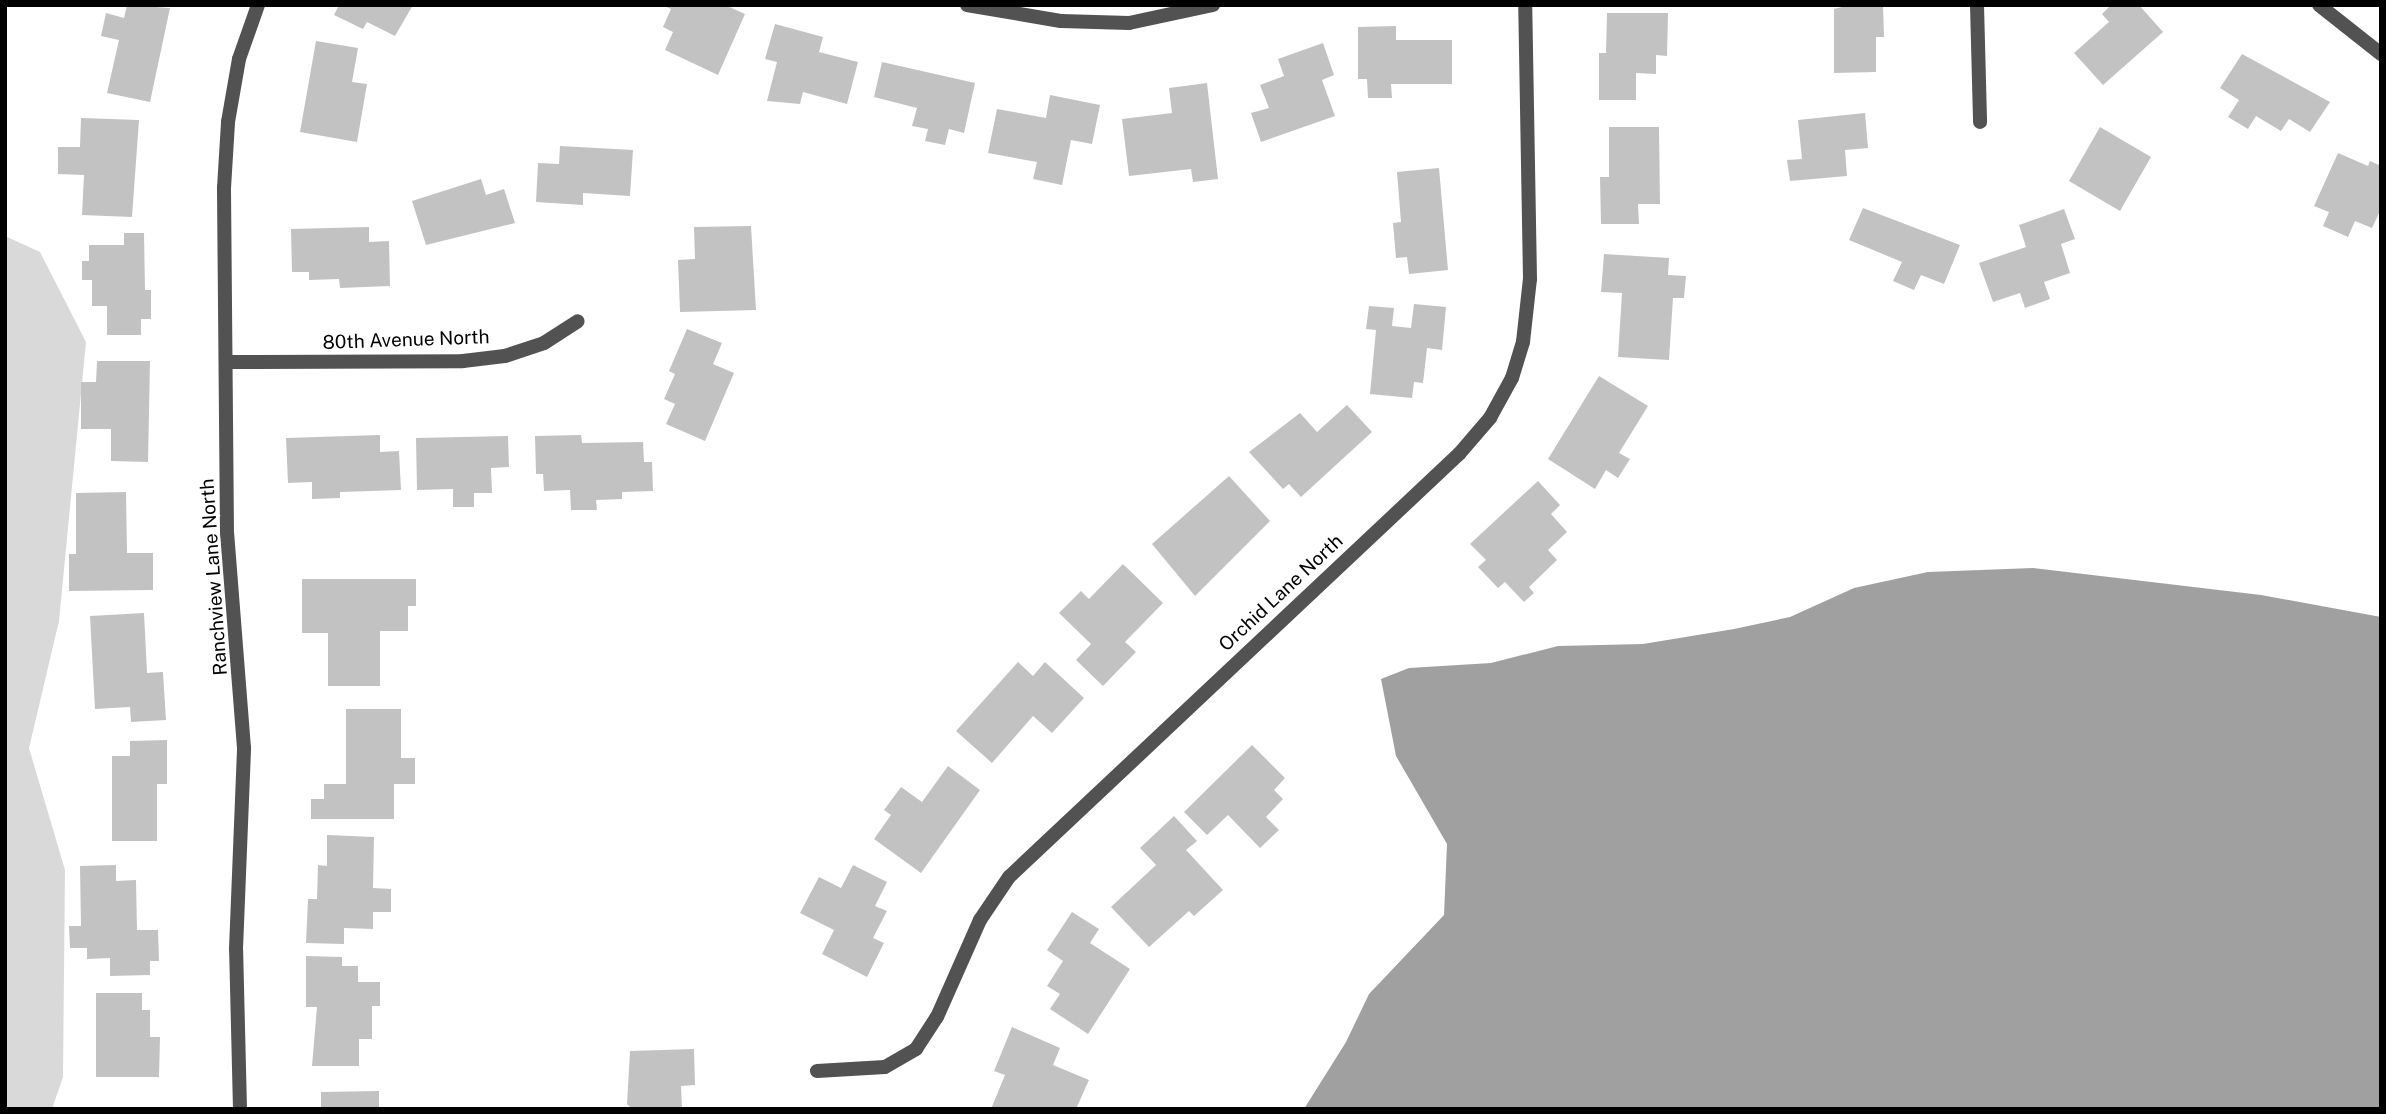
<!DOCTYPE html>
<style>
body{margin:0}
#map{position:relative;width:2386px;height:1114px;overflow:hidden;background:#fff;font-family:"Public Sans",sans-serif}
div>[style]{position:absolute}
.green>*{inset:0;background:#d9d9d9}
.water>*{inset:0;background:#a0a0a0}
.building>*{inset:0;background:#c2c2c2}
.street>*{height:14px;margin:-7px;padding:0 7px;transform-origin:7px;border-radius:7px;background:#525252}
span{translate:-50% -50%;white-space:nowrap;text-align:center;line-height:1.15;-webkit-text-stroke:5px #fff;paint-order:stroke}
.street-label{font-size:19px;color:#000}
.frame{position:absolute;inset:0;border:7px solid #000;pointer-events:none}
</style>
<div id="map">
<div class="green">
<div style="clip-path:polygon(5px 236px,40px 252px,86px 342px,59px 621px,29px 748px,65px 870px,63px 1077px,52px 1109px,5px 1109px)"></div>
</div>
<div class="water">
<div style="clip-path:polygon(2033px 568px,2261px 595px,2381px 617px,2381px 1109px,1304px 1109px,1346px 1042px,1369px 994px,1444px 915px,1447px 844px,1396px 756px,1381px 679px,1409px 668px,1491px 663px,1558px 646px,1643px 644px,1734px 629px,1790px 617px,1854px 588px,1928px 572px)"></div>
</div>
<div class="building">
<div style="clip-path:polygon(127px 5px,170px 8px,150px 102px,107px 93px,119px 40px,101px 36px,106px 13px,124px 18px)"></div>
<div style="clip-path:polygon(339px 5px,413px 5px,395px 36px,367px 22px,363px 29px,334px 15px)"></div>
<div style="clip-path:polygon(662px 5px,725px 5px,745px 14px,718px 75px,665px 50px,673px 32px,663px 27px,671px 9px)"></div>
<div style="clip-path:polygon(1850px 5px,1883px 5px,1884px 37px,1876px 37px,1876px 72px,1834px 73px,1834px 9px)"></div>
<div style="clip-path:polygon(2111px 5px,2139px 5px,2163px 32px,2103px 85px,2074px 53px,2109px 22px,2102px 14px)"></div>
<div style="clip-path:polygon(1607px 13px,1668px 13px,1667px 56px,1656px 55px,1656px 74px,1636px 73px,1636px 100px,1599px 100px,1599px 53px,1606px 53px)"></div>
<div style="clip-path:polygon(775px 24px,823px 37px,819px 52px,858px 62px,847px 104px,803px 92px,800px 104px,767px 101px,777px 62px,765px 59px)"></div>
<div style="clip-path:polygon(1396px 26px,1396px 40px,1452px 40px,1452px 84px,1391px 84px,1392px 98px,1368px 98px,1367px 79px,1358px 79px,1358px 27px)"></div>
<div style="clip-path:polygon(316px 41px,358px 48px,352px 82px,367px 84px,357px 142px,300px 132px)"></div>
<div style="clip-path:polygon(1323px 43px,1334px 75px,1322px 80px,1335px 116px,1261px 142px,1251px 113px,1269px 108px,1260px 85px,1284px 76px,1278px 59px)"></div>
<div style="clip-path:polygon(2242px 54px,2330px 102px,2310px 132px,2289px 119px,2281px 131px,2256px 116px,2248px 129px,2228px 117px,2239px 100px,2220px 88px)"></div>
<div style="clip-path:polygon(882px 62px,975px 83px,964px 133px,949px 129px,945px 145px,925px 141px,928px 129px,912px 126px,917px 108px,874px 97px)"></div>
<div style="clip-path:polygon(1207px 83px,1218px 179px,1193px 182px,1191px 169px,1129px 176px,1122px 119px,1172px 113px,1169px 88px)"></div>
<div style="clip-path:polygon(1050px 95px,1100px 105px,1092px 144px,1071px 140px,1062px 185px,1033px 179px,1037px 162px,988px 153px,997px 109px,1046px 118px)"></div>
<div style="clip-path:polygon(1865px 113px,1868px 148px,1845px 150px,1847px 176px,1790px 181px,1787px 160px,1802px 159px,1798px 120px)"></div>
<div style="clip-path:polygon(81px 118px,139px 120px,132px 217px,82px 215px,84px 175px,58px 174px,58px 147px,80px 147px)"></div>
<div style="clip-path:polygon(1609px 127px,1659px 127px,1660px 204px,1638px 204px,1639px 224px,1601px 224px,1600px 177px,1609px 177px)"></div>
<div style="clip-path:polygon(2100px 127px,2151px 157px,2120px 211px,2069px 181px)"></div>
<div style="clip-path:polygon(560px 146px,633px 150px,630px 196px,583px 193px,583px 205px,536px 202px,538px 163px,559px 164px)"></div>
<div style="clip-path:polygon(2338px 153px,2368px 166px,2370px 161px,2381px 166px,2381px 209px,2372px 228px,2355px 221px,2348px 237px,2323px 226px,2329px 212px,2314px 206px)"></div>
<div style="clip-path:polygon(1439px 168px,1448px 270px,1409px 274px,1407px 257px,1396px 258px,1393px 223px,1401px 222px,1397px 172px)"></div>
<div style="clip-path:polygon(481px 179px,486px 195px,504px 189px,515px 223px,426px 245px,412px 201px)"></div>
<div style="clip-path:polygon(1863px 208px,1960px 245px,1944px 284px,1921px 275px,1914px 290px,1893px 281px,1902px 262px,1849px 240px)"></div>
<div style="clip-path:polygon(2064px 209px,2075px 239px,2061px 244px,2070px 273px,2044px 282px,2050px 299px,2025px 308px,2020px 293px,1993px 302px,1979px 263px,2026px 247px,2019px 225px)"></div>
<div style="clip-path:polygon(751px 226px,756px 310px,680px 312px,678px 260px,695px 259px,694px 227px)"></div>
<div style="clip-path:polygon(369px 227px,369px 242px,389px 241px,390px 286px,340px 288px,339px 279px,309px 280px,309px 272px,292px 272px,291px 229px)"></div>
<div style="clip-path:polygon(124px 233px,144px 233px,145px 290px,151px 290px,151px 319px,141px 319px,141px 335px,107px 335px,107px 306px,92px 306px,92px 280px,82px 280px,82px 261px,89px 261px,89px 245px,124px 245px)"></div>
<div style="clip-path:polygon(1604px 254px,1669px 258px,1668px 275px,1686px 276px,1684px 298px,1673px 298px,1669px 360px,1618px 357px,1622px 293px,1601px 292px)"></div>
<div style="clip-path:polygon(1414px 304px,1446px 307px,1442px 350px,1427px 348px,1423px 383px,1414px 382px,1412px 398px,1370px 394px,1376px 330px,1366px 329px,1369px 306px,1394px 308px,1392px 326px,1411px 328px)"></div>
<div style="clip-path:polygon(687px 329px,722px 343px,713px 364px,734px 373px,705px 441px,666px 424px,675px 404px,664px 399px,675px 374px,669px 371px)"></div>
<div style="clip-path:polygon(97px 361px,150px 361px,148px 462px,111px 461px,111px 429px,81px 429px,81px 382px,96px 382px)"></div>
<div style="clip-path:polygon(1599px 376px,1648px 406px,1619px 453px,1630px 459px,1618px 478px,1606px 470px,1595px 489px,1548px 459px)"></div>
<div style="clip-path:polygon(1347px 405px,1372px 432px,1301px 497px,1289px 484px,1283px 489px,1249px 452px,1300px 413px,1317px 432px)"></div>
<div style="clip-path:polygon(380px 435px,380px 452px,399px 451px,401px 490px,340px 492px,340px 498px,312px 499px,312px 482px,288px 483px,286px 438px)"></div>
<div style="clip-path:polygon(581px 435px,582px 443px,643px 442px,644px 462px,652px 462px,653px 491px,622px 492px,622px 499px,596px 500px,597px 510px,571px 510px,570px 490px,544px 491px,543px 474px,536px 474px,535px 436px)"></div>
<div style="clip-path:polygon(508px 436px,509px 467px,491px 468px,492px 493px,474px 493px,474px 507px,453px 507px,453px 489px,417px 490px,416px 438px)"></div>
<div style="clip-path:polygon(1229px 476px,1270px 521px,1195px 596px,1152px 544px)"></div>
<div style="clip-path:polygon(1538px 481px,1560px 505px,1551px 514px,1567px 532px,1548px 550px,1557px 560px,1529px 587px,1534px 593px,1524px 602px,1505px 582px,1498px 588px,1478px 567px,1486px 560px,1470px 544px)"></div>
<div style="clip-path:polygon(126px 492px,127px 553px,153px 553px,153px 590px,69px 591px,69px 554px,76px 554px,76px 493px)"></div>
<div style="clip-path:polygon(1123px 564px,1163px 603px,1125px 642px,1136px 652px,1103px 686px,1076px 660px,1091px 644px,1059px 613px,1081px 591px,1089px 599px)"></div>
<div style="clip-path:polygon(302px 579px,416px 579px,416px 606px,408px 606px,408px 631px,380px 631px,380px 686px,328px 686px,328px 633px,302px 633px)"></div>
<div style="clip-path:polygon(144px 613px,147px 673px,163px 672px,166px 720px,131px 722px,130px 707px,95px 709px,90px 616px)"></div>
<div style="clip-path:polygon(1018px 662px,1033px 676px,1045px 662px,1084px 698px,1052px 733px,1033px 716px,992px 763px,956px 731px)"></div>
<div style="clip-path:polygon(346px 709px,401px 709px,401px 758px,415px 758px,415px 784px,394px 784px,394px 819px,311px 819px,311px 799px,324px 799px,324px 784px,346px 784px)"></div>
<div style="clip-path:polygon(167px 740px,167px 784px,157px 784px,157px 841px,112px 841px,112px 756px,130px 756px,130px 741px)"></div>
<div style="clip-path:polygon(1252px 745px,1285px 778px,1274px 790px,1283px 799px,1266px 817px,1279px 830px,1260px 848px,1228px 815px,1207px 835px,1184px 812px)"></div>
<div style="clip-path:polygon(948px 766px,980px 790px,921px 873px,874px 839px,891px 815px,884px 810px,901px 787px,922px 802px)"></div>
<div style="clip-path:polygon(1174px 816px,1197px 841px,1186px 850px,1223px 890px,1194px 916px,1189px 911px,1149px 947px,1111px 907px,1156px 865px,1140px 848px)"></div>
<div style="clip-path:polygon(327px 835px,374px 837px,373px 888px,391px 889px,391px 912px,373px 912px,373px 929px,344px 928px,344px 944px,306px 943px,308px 899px,317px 899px,318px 865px,327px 866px)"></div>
<div style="clip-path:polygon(116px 865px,116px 881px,136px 880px,137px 930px,158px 930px,159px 961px,150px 961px,150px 975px,110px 976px,110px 958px,87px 959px,87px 948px,70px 948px,69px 926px,81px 926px,80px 866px)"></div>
<div style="clip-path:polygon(853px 865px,887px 882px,875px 906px,887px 911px,873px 938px,884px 943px,867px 977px,822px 954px,834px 930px,800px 913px,819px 877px,841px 888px)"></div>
<div style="clip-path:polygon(1072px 912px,1099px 929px,1090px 943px,1130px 969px,1088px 1034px,1050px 1009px,1060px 994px,1047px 986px,1063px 961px,1047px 950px)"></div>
<div style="clip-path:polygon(306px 956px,342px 957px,342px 966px,358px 966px,358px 982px,380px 982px,380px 1006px,372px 1006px,372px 1039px,359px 1039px,359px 1066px,312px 1066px,317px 1007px,306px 1007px)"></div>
<div style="clip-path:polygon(96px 993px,142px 993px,142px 1010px,150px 1010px,150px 1037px,160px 1037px,159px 1077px,96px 1077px)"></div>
<div style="clip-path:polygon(1012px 1027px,1060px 1048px,1053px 1065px,1089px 1080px,1076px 1109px,991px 1109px,1005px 1075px,994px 1071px)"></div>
<div style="clip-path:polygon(694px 1049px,695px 1085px,681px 1086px,682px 1109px,632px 1109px,627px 1104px,630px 1051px)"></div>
<div style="clip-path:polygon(379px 1091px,379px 1109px,321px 1109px,321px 1092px)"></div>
</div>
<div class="street">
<div style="left:967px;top:5px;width:95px;rotate:9.7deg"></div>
<div style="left:1061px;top:21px;width:68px;rotate:1.7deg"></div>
<div style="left:1129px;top:23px;width:86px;rotate:-12.1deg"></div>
<div style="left:1977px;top:5px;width:117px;rotate:88.5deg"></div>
<div style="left:2319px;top:5px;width:79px;rotate:38.3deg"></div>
<div style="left:226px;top:362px;width:237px;rotate:-0.2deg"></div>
<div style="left:463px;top:361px;width:42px;rotate:-6.8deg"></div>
<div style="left:505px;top:356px;width:41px;rotate:-18.4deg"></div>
<div style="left:544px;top:343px;width:40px;rotate:-32.9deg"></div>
<div style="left:817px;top:1071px;width:68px;rotate:-3.4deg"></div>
<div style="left:885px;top:1067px;width:36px;rotate:-30deg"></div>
<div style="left:916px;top:1049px;width:38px;rotate:-57deg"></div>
<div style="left:937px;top:1017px;width:106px;rotate:-66.1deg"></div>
<div style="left:980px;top:920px;width:52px;rotate:-56deg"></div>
<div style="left:1009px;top:877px;width:618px;rotate:-43.23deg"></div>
<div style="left:1459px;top:454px;width:48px;rotate:-49.3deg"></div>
<div style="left:1490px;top:418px;width:46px;rotate:-61.2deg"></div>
<div style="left:1512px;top:378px;width:38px;rotate:-73deg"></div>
<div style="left:1523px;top:342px;width:63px;rotate:-83.7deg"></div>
<div style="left:1530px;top:279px;width:274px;rotate:-91deg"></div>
<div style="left:240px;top:1109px;width:160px;rotate:-91.4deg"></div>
<div style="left:236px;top:949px;width:201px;rotate:-87.7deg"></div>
<div style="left:244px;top:748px;width:215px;rotate:-94.5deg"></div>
<div style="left:227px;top:534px;width:346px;rotate:-90.5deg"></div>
<div style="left:224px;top:188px;width:66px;rotate:-86.5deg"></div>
<div style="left:228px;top:122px;width:64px;rotate:-80.1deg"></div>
<div style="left:239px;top:59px;width:57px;rotate:-70.6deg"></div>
</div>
<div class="street-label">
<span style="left:406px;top:340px;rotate:-2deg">80th Avenue North</span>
<span style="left:214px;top:577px;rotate:-94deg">Ranchview Lane North</span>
<span style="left:1281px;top:593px;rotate:-43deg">Orchid Lane North</span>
</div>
<div class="frame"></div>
</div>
